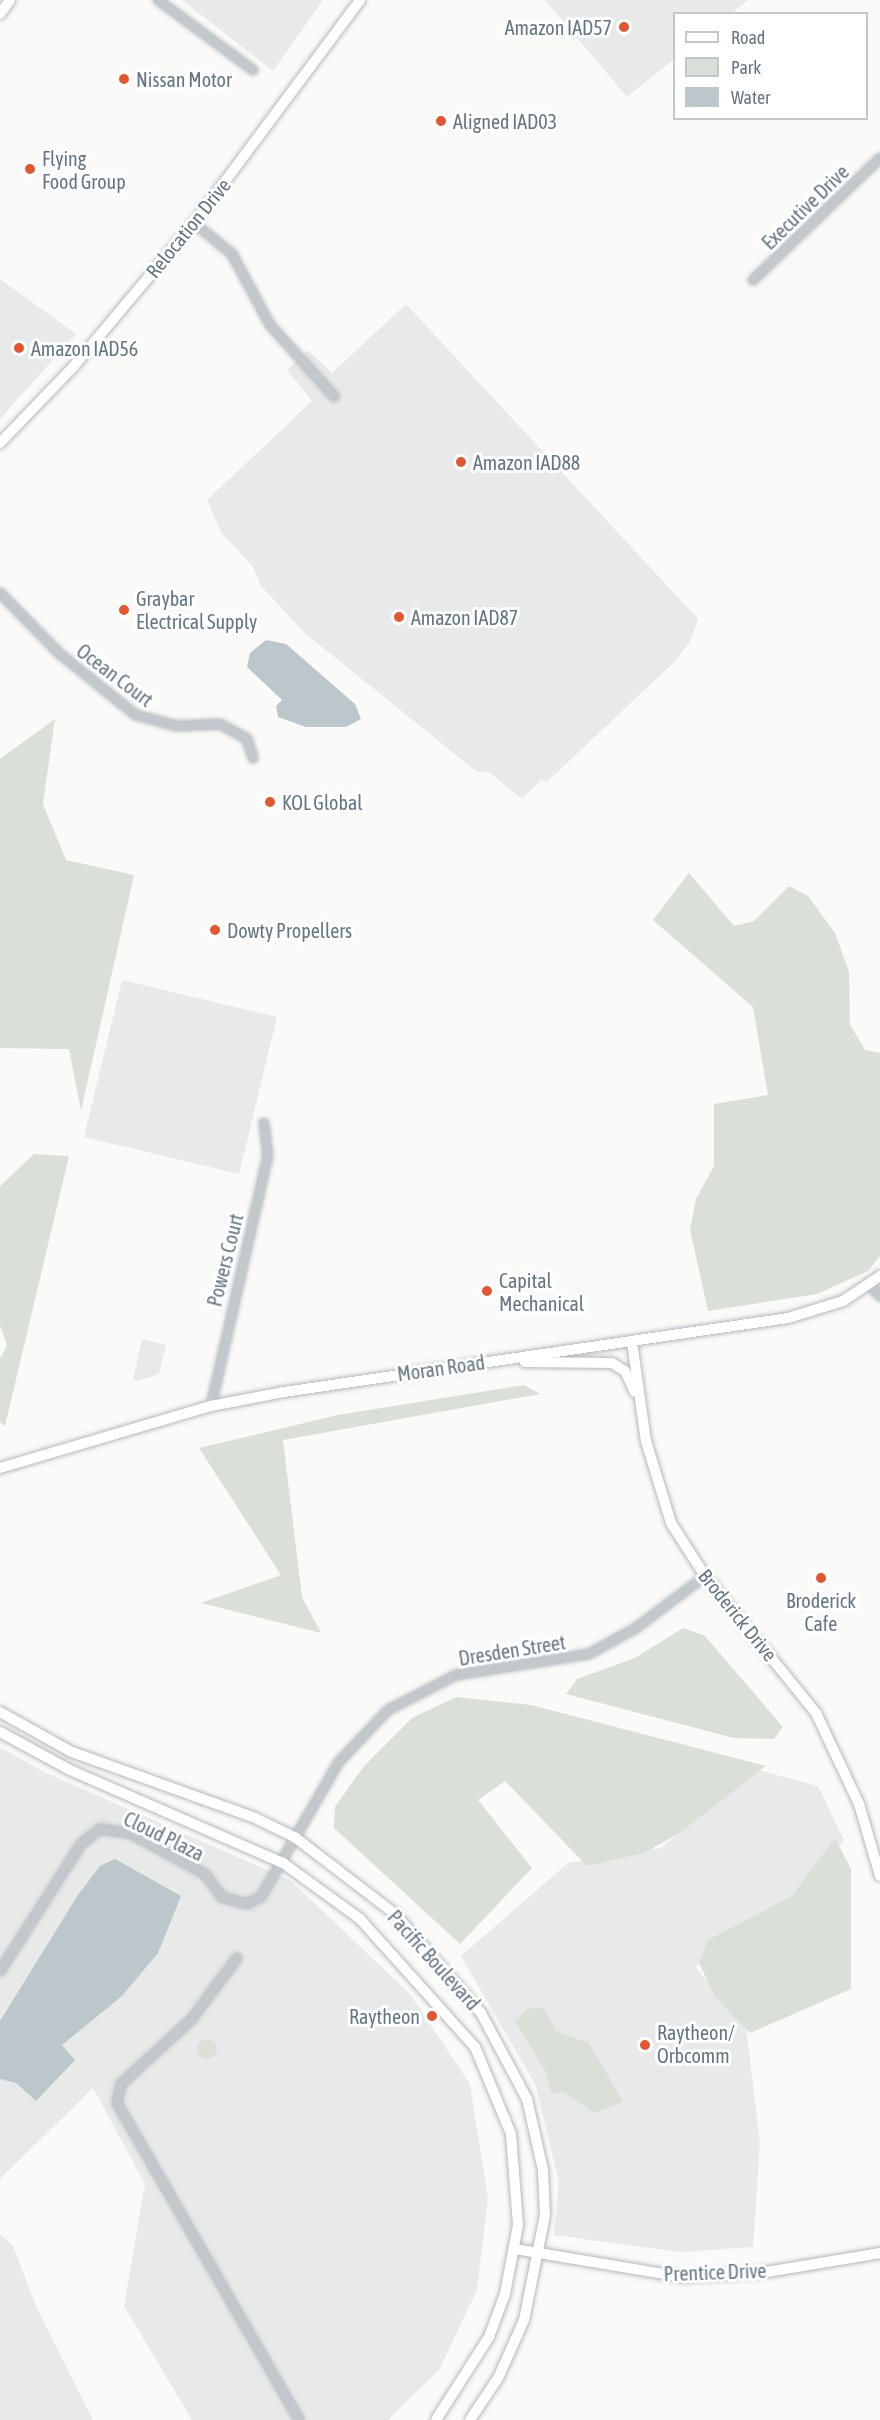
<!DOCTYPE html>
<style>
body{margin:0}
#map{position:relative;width:880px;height:2420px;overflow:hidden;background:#fafaf8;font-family:"Asap Condensed",sans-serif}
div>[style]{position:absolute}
.built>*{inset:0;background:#e8e9e9}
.green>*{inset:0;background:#dadfd7}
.round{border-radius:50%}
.water>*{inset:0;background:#bbc7cb}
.roads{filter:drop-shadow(0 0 2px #b3babf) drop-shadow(0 0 2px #b3babf)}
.street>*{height:8px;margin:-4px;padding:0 4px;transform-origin:4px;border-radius:4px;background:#c3c8cc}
.secondary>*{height:10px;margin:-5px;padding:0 5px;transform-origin:5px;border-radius:5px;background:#fff}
.dots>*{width:16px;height:16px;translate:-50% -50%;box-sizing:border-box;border:3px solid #fff;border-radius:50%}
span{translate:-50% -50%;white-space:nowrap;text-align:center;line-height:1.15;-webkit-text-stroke:6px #fff;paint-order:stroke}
.poi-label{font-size:20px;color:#657683}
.right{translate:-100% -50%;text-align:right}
.left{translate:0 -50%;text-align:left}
.street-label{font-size:20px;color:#657683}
.legend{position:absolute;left:673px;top:12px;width:195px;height:108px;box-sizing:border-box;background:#fff;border:2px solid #c1c8cd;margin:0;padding:8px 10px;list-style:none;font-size:18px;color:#657683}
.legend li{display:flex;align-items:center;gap:12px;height:30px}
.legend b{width:30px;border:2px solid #c1c8cd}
</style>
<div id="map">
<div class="built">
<div style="clip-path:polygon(182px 0,323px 0,273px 71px)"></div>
<div style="clip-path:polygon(545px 0,748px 0,732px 13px,674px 14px,674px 59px,627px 97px)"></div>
<div style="clip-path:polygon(0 279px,76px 334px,0 419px)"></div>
<div style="clip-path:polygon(406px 304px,698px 619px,690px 642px,674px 662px,546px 783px,542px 779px,522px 799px,489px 772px,477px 772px,306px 634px,261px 586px,253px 567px,221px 532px,207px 500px,312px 401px,287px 370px,298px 360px,308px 350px,332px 373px)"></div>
<div style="clip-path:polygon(122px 980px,277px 1017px,239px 1174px,84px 1137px)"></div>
<div style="clip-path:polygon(142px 1339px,166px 1345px,159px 1374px,138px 1381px,133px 1379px)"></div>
<div style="clip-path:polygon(0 1747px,44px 1772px,290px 1880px,410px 1994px,470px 2084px,488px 2198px,477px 2290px,439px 2370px,388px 2420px,192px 2420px,124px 2306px,145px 2184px,93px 2088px,0 2179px)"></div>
<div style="clip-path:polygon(755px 1769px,818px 1786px,844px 1840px,799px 1899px,695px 1967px,746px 2027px,760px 2143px,753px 2247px,680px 2252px,554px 2235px,559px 2181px,535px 2084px,461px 1956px,568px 1863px,661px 1848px)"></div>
<div style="clip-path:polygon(0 2234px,13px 2246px,36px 2306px,93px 2420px,0 2420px)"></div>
</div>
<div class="green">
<div style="clip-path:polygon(55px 719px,43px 804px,66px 860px,134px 875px,81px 1111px,69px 1049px,0 1048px,0 759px)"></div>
<div style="clip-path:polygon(689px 873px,734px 926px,754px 921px,789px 886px,808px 896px,835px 933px,849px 972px,850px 1024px,865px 1050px,880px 1053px,880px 1256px,868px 1271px,817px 1294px,708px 1311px,690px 1230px,696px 1199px,714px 1166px,714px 1104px,768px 1095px,753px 1007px,653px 920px)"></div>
<div style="clip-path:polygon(34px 1154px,69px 1156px,5px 1426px,0 1422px,0 1359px,7px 1345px,0 1325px,0 1186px)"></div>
<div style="clip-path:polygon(524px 1385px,540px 1394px,283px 1440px,302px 1597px,321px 1633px,201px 1603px,281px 1575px,199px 1448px,338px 1415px)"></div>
<div style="clip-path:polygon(683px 1628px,705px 1636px,783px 1727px,774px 1739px,734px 1738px,566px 1694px,577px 1679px,635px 1658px)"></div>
<div style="clip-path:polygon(456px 1697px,531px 1705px,766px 1766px,678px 1834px,644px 1853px,587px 1866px,505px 1781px,478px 1800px,532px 1868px,460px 1944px,334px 1828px,335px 1807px,364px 1766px,412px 1718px)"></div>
<div style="clip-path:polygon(835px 1838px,851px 1869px,851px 1989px,750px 2033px,715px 1997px,699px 1963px,708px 1940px,792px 1896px)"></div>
<div style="clip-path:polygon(543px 2007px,557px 2032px,589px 2043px,623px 2102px,594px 2113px,564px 2092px,551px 2093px,546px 2072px,515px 2021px,528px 2009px)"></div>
<div class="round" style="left:197px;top:2039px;width:20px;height:20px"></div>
</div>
<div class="water">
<div style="clip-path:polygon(266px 640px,286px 644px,355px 704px,361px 719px,346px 727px,306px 727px,278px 717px,276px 706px,282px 700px,247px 667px,250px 653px)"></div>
<div style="clip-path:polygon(115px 1859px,181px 1896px,158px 1953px,122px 1996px,62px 2045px,75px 2060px,36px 2101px,16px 2083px,0 2079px,0 2021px,78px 1895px,100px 1866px)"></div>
</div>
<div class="roads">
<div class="street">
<div style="left:158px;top:0;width:118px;rotate:36.4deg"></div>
<div style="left:194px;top:223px;width:49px;rotate:39.2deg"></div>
<div style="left:232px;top:254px;width:81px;rotate:61.8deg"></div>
<div style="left:270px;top:325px;width:96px;rotate:48deg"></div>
<div style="left:753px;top:280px;width:176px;rotate:-43.8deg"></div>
<div style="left:0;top:593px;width:86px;rotate:45.5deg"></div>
<div style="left:60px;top:654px;width:97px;rotate:38.8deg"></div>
<div style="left:136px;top:715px;width:42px;rotate:15deg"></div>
<div style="left:177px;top:726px;width:43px;rotate:-2.7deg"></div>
<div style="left:220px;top:724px;width:31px;rotate:29deg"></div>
<div style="left:247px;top:739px;width:20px;rotate:72deg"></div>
<div style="left:870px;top:1285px;width:15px;rotate:48deg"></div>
<div style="left:211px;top:1406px;width:256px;rotate:-77.2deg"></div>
<div style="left:268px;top:1156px;width:33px;rotate:-97deg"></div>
<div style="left:237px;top:1958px;width:77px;rotate:126.6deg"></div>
<div style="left:191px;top:2020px;width:95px;rotate:137.6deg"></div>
<div style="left:121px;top:2084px;width:19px;rotate:102deg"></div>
<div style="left:117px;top:2103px;width:366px;rotate:60.1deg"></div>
<div style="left:0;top:1971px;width:152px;rotate:-57.4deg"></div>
<div style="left:82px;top:1843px;width:23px;rotate:-38deg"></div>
<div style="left:100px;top:1829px;width:30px;rotate:8deg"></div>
<div style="left:130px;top:1833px;width:85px;rotate:28.7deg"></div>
<div style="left:205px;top:1874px;width:29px;rotate:54deg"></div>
<div style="left:222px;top:1897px;width:25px;rotate:16deg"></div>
<div style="left:246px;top:1904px;width:17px;rotate:-25deg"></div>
<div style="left:261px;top:1897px;width:155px;rotate:-60.1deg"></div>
<div style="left:338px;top:1763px;width:73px;rotate:-46.7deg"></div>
<div style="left:388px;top:1710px;width:76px;rotate:-27.2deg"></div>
<div style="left:456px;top:1675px;width:135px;rotate:-9deg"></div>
<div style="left:589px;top:1654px;width:54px;rotate:-29deg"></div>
<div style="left:636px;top:1628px;width:86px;rotate:-37deg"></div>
</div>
<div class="secondary">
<div style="left:0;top:14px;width:17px;rotate:-54deg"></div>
<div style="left:0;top:443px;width:107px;rotate:-46.1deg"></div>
<div style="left:74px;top:366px;width:187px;rotate:-50deg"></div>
<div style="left:194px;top:223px;width:278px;rotate:-53.3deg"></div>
<div style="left:632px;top:1342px;width:100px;rotate:82deg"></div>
<div style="left:646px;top:1441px;width:86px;rotate:73deg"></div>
<div style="left:671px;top:1523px;width:63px;rotate:57.3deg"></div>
<div style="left:705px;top:1576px;width:176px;rotate:51deg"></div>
<div style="left:816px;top:1713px;width:101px;rotate:64.7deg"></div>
<div style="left:859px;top:1804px;width:75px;rotate:73.7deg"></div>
<div style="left:525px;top:1362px;width:87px;rotate:0.7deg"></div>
<div style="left:612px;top:1363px;width:15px;rotate:32deg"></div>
<div style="left:625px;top:1371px;width:23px;rotate:65deg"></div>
<div style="left:0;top:1468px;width:220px;rotate:-16.4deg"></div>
<div style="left:211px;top:1406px;width:74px;rotate:-10.9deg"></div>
<div style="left:284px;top:1392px;width:509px;rotate:-8.35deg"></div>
<div style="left:788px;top:1318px;width:58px;rotate:-17.2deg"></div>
<div style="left:843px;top:1301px;width:45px;rotate:-34deg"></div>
<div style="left:0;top:1712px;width:82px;rotate:29.1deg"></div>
<div style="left:72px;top:1752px;width:192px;rotate:19.8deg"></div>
<div style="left:253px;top:1817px;width:48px;rotate:26deg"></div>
<div style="left:296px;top:1838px;width:125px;rotate:37.5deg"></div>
<div style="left:395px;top:1914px;width:131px;rotate:49deg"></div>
<div style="left:481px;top:2013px;width:98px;rotate:61.9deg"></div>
<div style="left:527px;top:2099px;width:73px;rotate:77.3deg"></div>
<div style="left:543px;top:2170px;width:45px;rotate:87.5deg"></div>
<div style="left:545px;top:2215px;width:107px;rotate:101.3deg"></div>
<div style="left:524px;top:2320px;width:64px;rotate:114.1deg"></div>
<div style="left:498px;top:2378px;width:50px;rotate:123.7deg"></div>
<div style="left:0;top:1732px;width:80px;rotate:28.5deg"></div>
<div style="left:70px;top:1770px;width:232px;rotate:23.6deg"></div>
<div style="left:283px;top:1863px;width:95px;rotate:36deg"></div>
<div style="left:360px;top:1919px;width:172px;rotate:48.1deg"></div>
<div style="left:475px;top:2047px;width:94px;rotate:67.5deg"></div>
<div style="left:511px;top:2134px;width:91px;rotate:85.6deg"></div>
<div style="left:518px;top:2225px;width:70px;rotate:100.7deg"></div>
<div style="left:505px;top:2294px;width:46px;rotate:110.4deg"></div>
<div style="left:489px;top:2337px;width:98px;rotate:122.6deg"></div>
<div style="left:515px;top:2249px;width:170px;rotate:9.5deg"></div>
<div style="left:683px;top:2277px;width:84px;rotate:-3.4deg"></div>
<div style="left:767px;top:2272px;width:115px;rotate:-9.5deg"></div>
</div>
</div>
<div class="dots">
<div style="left:624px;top:27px;background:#e4572e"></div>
<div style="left:124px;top:79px;background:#e4572e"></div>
<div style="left:441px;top:121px;background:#e4572e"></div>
<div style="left:30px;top:169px;background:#e4572e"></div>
<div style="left:19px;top:348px;background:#e4572e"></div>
<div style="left:461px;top:462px;background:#e4572e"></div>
<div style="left:124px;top:610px;background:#e4572e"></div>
<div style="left:399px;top:617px;background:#e4572e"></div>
<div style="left:270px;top:802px;background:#e4572e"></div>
<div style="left:215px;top:930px;background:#e4572e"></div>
<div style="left:487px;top:1291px;background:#e4572e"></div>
<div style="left:821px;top:1578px;background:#e4572e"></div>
<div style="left:432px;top:2016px;background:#e4572e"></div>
<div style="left:645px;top:2045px;background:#e4572e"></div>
</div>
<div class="poi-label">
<span class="right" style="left:612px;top:27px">Amazon IAD57</span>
<span class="left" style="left:136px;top:79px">Nissan Motor</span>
<span class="left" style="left:453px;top:121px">Aligned IAD03</span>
<span class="left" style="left:42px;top:170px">Flying<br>Food Group</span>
<span class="left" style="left:31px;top:348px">Amazon IAD56</span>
<span class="left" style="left:473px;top:462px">Amazon IAD88</span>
<span class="left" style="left:136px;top:610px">Graybar<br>Electrical Supply</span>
<span class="left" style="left:411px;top:617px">Amazon IAD87</span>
<span class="left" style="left:282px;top:802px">KOL Global</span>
<span class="left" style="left:227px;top:930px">Dowty Propellers</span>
<span class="left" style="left:499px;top:1292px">Capital<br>Mechanical</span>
<span style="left:821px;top:1612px">Broderick<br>Cafe</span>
<span class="right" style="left:420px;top:2016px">Raytheon</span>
<span class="left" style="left:657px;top:2044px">Raytheon/<br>Orbcomm</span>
</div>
<div class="street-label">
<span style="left:805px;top:207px;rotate:-44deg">Executive Drive</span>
<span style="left:188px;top:228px;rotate:-51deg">Relocation Drive</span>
<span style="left:115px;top:675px;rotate:37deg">Ocean Court</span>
<span style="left:225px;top:1260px;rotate:-76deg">Powers Court</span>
<span style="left:441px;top:1368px;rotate:-8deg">Moran Road</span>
<span style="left:738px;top:1615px;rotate:51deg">Broderick Drive</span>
<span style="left:512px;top:1650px;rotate:-9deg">Dresden Street</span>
<span style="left:164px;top:1836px;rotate:26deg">Cloud Plaza</span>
<span style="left:434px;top:1960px;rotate:48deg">Pacific Boulevard</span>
<span style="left:715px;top:2272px;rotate:-2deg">Prentice Drive</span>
</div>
<ul class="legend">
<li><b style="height:8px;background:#fff"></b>Road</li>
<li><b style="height:16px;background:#dadfd7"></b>Park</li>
<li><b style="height:16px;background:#bbc7cb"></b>Water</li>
</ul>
</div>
